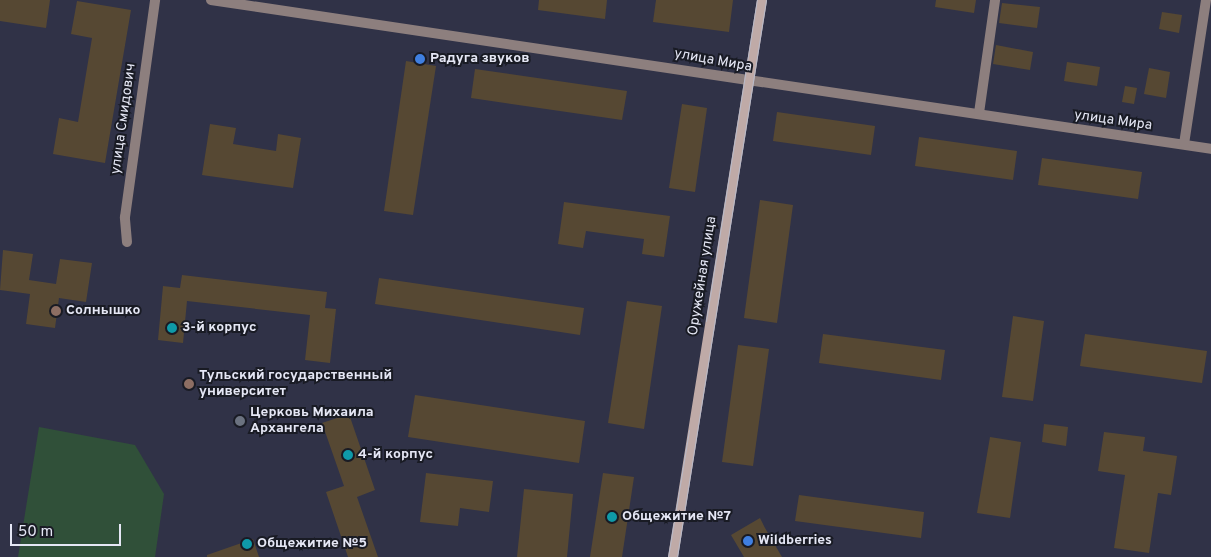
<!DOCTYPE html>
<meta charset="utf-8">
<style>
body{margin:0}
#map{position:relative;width:1211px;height:557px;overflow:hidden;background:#303247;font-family:Overpass,sans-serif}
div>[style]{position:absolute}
.green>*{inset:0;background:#305039}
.building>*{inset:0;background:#564833}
.street>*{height:10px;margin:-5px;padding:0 5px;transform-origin:5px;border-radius:5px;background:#8d7f7e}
.secondary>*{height:10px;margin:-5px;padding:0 5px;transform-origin:5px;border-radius:5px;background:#bfaaa7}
.tram>*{height:1px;margin:-0.5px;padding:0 0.5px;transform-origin:0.5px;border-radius:0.5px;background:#b8bac9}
.dots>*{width:14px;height:14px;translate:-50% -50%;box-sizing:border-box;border:2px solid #191b24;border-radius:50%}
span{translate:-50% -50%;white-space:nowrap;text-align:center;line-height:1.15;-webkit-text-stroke:4px #191b24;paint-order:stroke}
.poi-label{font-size:14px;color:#e5e7f5;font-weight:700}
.left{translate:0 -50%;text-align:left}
.street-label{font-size:14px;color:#e5e7f5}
.scale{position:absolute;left:10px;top:524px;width:111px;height:22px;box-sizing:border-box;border:2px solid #e5e7f5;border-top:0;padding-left:6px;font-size:15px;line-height:18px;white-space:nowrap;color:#e5e7f5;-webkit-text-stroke:4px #191b24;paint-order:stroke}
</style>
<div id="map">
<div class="green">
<div style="clip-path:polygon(39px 427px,135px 445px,164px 494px,155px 557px,18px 557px)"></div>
</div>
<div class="building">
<div style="clip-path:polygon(0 0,50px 0,46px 28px,0 21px)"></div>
<div style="clip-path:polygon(539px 0,607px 0,605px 19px,538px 10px)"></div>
<div style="clip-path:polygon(656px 0,733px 0,729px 32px,653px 22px)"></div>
<div style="clip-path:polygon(936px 0,976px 0,974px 13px,935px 7px)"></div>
<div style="clip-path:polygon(77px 1px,131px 10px,105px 163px,53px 154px,59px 118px,78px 122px,92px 38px,71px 34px)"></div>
<div style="clip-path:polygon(1002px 3px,1040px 7px,1037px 28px,999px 23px)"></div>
<div style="clip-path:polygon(1162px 12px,1182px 15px,1179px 33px,1159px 29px)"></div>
<div style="clip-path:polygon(996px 45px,1033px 52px,1030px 70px,993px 64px)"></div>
<div style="clip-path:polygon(406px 61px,436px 66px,413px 215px,384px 211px)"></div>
<div style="clip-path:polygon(1067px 62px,1100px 67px,1097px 86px,1064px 81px)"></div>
<div style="clip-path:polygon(1149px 68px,1170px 72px,1166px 98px,1144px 94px)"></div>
<div style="clip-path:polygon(475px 69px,627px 91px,622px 120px,471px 98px)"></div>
<div style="clip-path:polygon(1125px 86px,1137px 88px,1134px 104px,1122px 102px)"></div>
<div style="clip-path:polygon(682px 104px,707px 108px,695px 192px,669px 188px)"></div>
<div style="clip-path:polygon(777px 112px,875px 126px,871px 155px,773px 141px)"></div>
<div style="clip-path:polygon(210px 124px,236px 128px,233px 144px,276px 151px,278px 134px,301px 138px,293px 188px,202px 175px)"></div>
<div style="clip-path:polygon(919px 137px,1017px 151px,1013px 180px,915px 166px)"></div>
<div style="clip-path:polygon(1042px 158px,1142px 172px,1138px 199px,1038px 185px)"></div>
<div style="clip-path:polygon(760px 200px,793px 205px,777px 323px,744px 318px)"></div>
<div style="clip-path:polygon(564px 202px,670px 216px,664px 257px,642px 254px,644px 239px,586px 231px,583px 248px,558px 244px)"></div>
<div style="clip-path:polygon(3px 250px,33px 254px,29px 280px,56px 284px,60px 259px,92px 263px,86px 302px,59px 298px,55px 328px,26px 324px,30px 294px,0 290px)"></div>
<div style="clip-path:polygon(182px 275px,327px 292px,325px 308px,336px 309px,330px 363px,305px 360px,310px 315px,187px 301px,183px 343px,158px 340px,163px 286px,180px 288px)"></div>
<div style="clip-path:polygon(379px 278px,584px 308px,580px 335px,375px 304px)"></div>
<div style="clip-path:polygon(627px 301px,662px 306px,644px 429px,608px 423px)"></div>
<div style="clip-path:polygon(1013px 316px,1044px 321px,1033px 401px,1002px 397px)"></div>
<div style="clip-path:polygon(823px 334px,945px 350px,941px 380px,819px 363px)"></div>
<div style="clip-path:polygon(1085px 334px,1207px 351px,1202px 383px,1080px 366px)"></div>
<div style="clip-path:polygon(738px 345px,769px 349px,753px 466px,722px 462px)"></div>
<div style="clip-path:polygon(415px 395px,585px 421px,579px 463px,408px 437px)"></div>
<div style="clip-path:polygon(349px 414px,375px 490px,357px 497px,378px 557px,348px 557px,326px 492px,344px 486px,322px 423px)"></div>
<div style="clip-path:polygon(1044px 424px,1068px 427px,1066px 446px,1042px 442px)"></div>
<div style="clip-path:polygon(1104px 432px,1145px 437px,1143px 451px,1177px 456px,1171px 495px,1158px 493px,1149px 553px,1114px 548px,1125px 475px,1098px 471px)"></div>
<div style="clip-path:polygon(990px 437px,1021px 442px,1010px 518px,977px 513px)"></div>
<div style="clip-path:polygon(426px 473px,493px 481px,489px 512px,460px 508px,458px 526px,420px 522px)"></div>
<div style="clip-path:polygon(603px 473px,634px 477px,622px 557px,590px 557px)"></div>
<div style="clip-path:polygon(524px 489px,573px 494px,567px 557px,517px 557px)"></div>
<div style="clip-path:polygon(799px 495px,924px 512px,921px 538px,795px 521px)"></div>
<div style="clip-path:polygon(760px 518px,765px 528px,782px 557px,744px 557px,731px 535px)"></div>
<div style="clip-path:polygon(253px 539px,259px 557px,207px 557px,207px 555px)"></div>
</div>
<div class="street">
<div style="left:211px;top:0;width:1011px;rotate:8.47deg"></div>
<div style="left:979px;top:113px;width:114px;rotate:-81.9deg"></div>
<div style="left:1184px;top:144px;width:146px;rotate:-81.3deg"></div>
<div style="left:127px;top:242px;width:25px;rotate:-95deg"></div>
<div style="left:125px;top:217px;width:219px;rotate:-82.1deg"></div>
</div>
<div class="secondary">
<div style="left:673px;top:557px;width:564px;rotate:-80.92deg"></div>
</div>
<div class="tram">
<div style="left:706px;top:321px;width:325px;rotate:-81deg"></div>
<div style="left:668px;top:557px;width:129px;rotate:-80.6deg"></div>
<div style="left:677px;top:557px;width:564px;rotate:-80.92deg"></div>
</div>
<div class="dots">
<div style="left:420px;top:59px;background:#3f7fe0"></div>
<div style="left:56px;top:311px;background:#8d6e63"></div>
<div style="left:172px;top:328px;background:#0f9aa8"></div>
<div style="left:189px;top:384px;background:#8d6e63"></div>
<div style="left:240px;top:421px;background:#6b7280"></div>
<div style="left:348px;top:455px;background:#0f9aa8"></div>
<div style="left:612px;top:517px;background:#0f9aa8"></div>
<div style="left:748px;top:541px;background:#3f7fe0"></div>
<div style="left:247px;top:544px;background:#0f9aa8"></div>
</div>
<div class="poi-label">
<span class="left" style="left:430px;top:59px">Радуга звуков</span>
<span class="left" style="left:66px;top:311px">Солнышко</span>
<span class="left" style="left:182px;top:328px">3-й корпус</span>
<span class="left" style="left:199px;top:384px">Тульский государственный<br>университет</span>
<span class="left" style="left:250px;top:421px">Церковь Михаила<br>Архангела</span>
<span class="left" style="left:358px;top:455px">4-й корпус</span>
<span class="left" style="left:622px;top:517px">Общежитие №7</span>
<span class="left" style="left:758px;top:541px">Wildberries</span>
<span class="left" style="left:257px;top:544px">Общежитие №5</span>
</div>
<div class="street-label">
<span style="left:713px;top:61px;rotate:10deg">улица Мира</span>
<span style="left:124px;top:119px;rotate:-82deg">улица Смидович</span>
<span style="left:1113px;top:121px;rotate:8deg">улица Мира</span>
<span style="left:703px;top:276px;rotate:-81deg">Оружейная улица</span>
</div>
<div class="scale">50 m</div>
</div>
